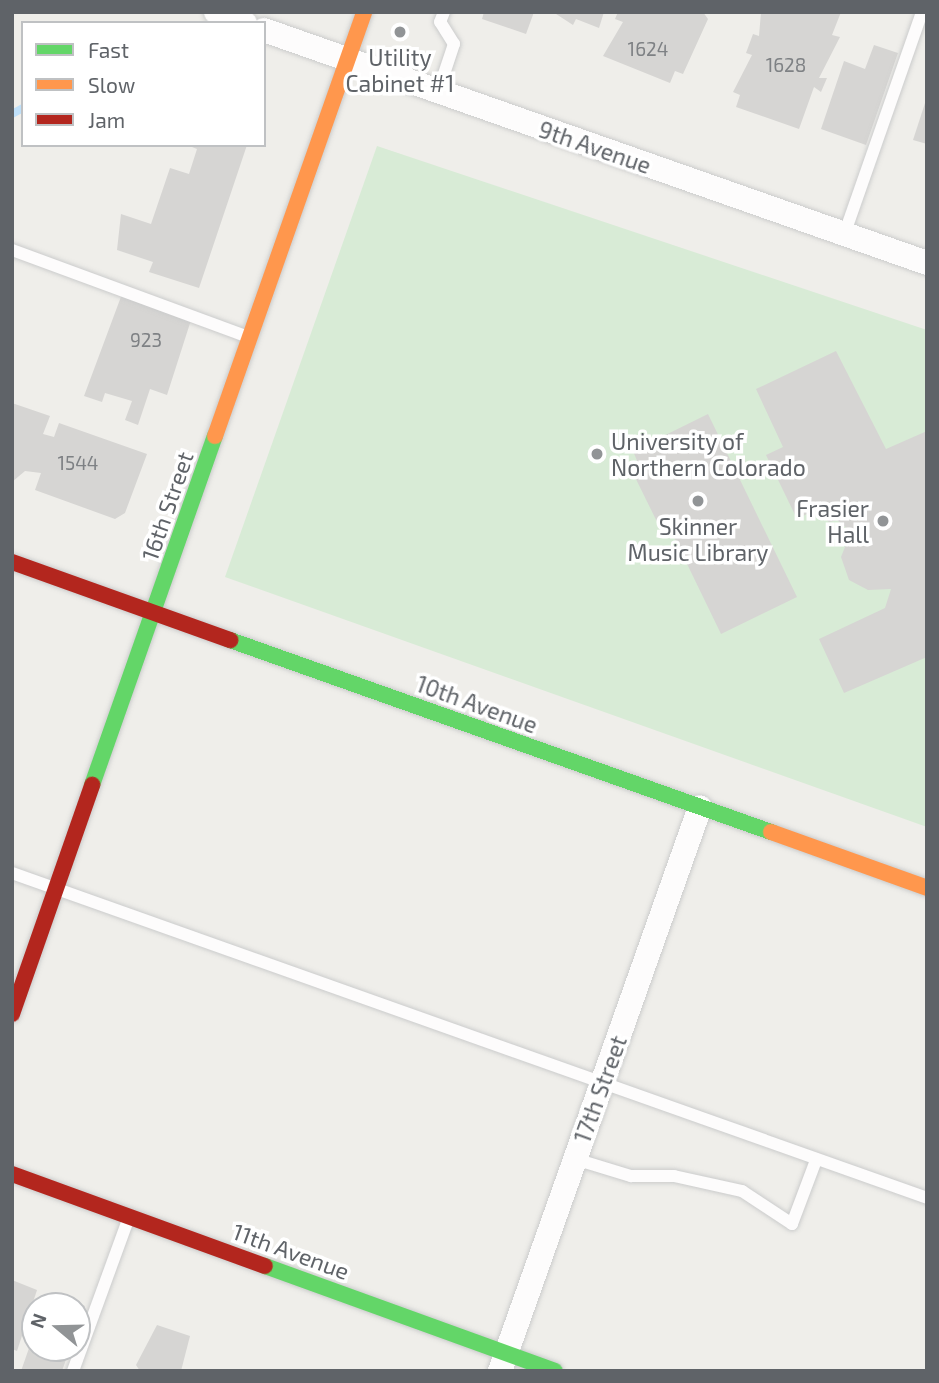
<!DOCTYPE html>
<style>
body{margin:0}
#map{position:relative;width:939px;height:1383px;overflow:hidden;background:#efeeea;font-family:"Exo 2",sans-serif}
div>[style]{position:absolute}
.green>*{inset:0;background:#d8ebd6}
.stream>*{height:8px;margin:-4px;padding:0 4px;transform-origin:4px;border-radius:4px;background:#bfe0f9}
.building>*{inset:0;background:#d6d5d3}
.roads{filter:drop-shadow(0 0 2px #cbcccc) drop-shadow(0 0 2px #cbcccc)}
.lane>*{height:12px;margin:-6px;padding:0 6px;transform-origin:6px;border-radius:6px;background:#fdfcfc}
.street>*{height:24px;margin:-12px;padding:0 12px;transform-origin:12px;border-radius:12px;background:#fdfcfc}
.fast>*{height:16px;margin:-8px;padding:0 8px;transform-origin:8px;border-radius:8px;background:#63d668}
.slow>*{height:16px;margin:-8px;padding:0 8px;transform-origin:8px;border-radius:8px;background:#ff974d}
.jam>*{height:16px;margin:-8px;padding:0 8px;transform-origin:8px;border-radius:8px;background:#b3261e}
.dots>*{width:19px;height:19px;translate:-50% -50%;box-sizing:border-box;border:4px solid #fff;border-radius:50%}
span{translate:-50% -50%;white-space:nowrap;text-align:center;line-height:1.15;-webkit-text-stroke:7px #fff;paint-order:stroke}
.number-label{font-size:19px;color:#7e8184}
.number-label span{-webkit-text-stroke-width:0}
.poi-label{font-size:23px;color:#5f6368}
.left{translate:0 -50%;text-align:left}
.right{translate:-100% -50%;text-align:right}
.street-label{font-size:23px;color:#5f6368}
.frame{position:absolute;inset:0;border:14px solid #5f6368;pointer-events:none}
.legend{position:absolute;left:21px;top:21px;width:245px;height:126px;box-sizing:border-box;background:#fff;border:2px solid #bfc1c3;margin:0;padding:9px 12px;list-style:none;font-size:21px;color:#5f6368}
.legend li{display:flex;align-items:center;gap:14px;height:35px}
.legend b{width:35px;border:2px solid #bfc1c3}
.north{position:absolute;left:21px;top:1292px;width:70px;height:70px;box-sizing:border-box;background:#fff;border:2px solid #bfc1c3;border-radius:50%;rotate:289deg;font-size:19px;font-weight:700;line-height:28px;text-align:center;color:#5f6368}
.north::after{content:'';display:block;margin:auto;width:24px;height:32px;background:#919496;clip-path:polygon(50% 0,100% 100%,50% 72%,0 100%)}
</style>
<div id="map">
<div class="green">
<div style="clip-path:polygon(377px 146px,927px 330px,927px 827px,225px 577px)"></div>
</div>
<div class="stream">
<div style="left:12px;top:114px;width:13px;rotate:-29deg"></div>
</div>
<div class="building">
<div style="clip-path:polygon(484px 12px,534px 12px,526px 34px,482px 19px)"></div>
<div style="clip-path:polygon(553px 12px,604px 12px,599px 28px,576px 19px,573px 25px)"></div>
<div style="clip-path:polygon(618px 12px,703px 12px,708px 19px,683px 74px,675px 71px,670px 83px,603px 56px,623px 22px,615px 19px)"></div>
<div style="clip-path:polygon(761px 12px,841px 12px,832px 35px,840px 37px,819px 78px,827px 78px,821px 92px,814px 87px,799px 129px,736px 107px,740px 95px,733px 92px,752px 55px,746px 53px,753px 34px,759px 36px)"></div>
<div style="clip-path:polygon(874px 45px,898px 53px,866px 145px,821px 129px,844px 61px,865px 69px)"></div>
<div style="clip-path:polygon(926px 100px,927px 100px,927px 144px,913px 140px)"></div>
<div style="clip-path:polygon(187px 145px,247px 145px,199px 288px,149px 272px,153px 262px,117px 250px,121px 214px,151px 224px,170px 168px,189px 174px,197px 149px)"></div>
<div style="clip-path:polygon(122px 294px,192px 317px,167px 395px,150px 389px,138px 425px,125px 420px,132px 401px,105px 393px,102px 402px,84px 396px)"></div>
<div style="clip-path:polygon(836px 351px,886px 449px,927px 431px,927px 657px,844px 693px,819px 639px,885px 608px,891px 589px,868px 590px,849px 580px,841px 557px,851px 532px,837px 520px,829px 522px,815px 510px,797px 519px,766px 455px,783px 447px,756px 389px)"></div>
<div style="clip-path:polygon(12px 403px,50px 416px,43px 434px,54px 437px,59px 423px,147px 454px,125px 513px,115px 519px,35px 490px,41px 473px,25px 471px,12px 482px)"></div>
<div style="clip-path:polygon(708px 414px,797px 597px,721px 634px,673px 535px,665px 538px,630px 467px,638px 463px,633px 451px)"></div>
<div style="clip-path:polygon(12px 1280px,37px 1290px,17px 1351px,12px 1349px)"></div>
<div style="clip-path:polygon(48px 1293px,85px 1306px,77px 1326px,77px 1306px,43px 1306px)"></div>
<div style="clip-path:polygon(157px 1325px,190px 1336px,181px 1371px,140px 1371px,136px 1365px)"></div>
<div style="clip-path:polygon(35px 1331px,35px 1348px,70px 1348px,62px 1371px,21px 1371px)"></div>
</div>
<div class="roads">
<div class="lane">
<div style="left:438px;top:92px;width:51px;rotate:-71.6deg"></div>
<div style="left:454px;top:44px;width:26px;rotate:-122deg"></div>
<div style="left:440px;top:22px;width:11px;rotate:-68deg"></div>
<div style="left:844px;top:235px;width:236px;rotate:-70.7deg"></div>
<div style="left:12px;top:250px;width:252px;rotate:20.2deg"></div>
<div style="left:12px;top:873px;width:971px;rotate:19.55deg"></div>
<div style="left:575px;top:1159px;width:59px;rotate:16.9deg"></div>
<div style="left:631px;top:1176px;width:43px"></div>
<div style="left:674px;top:1176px;width:70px;rotate:12.4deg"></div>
<div style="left:742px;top:1191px;width:60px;rotate:33.4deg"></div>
<div style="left:792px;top:1224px;width:68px;rotate:-69.4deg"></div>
<div style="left:73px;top:1371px;width:164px;rotate:-70deg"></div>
</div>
<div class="street">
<div style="left:216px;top:12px;width:31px;rotate:21deg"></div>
<div style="left:264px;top:30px;width:703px;rotate:19.36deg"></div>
<div style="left:500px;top:1371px;width:598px;rotate:-70.47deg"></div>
</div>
<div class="fast">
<div style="left:230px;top:640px;width:574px;rotate:19.54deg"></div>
<div style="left:92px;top:785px;width:370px;rotate:-70.6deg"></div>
<div style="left:265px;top:1266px;width:308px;rotate:19.9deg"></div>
</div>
<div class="slow">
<div style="left:215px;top:436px;width:449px;rotate:-70.6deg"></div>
<div style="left:771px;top:832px;width:166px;rotate:19.7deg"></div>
</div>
<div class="jam">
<div style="left:12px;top:562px;width:232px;rotate:19.7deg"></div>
<div style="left:12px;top:1014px;width:243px;rotate:-70.7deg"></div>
<div style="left:12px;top:1174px;width:269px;rotate:20deg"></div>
</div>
</div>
<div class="dots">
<div style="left:400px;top:32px;background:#919496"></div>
<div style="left:597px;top:454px;background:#919496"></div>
<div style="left:698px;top:501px;background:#919496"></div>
<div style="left:883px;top:521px;background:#919496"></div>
</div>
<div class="number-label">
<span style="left:648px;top:49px">1624</span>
<span style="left:786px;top:65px">1628</span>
<span style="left:146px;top:340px">923</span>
<span style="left:78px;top:463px">1544</span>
</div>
<div class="poi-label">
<span style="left:400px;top:70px">Utility<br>Cabinet #1</span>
<span class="left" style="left:611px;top:454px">University of<br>Northern Colorado</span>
<span class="right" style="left:869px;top:521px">Frasier<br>Hall</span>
<span style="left:698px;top:539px">Skinner<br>Music Library</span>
</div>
<div class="street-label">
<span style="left:595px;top:147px;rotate:19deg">9th Avenue</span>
<span style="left:167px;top:506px;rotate:-71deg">16th Street</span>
<span style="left:477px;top:704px;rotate:20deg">10th Avenue</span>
<span style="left:600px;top:1089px;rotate:-70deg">17th Street</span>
<span style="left:291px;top:1251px;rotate:20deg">11th Avenue</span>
</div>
<div class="frame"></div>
<ul class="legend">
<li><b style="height:9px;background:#63d668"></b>Fast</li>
<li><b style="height:9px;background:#ff974d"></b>Slow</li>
<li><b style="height:9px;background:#b3261e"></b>Jam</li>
</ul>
<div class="north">N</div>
</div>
